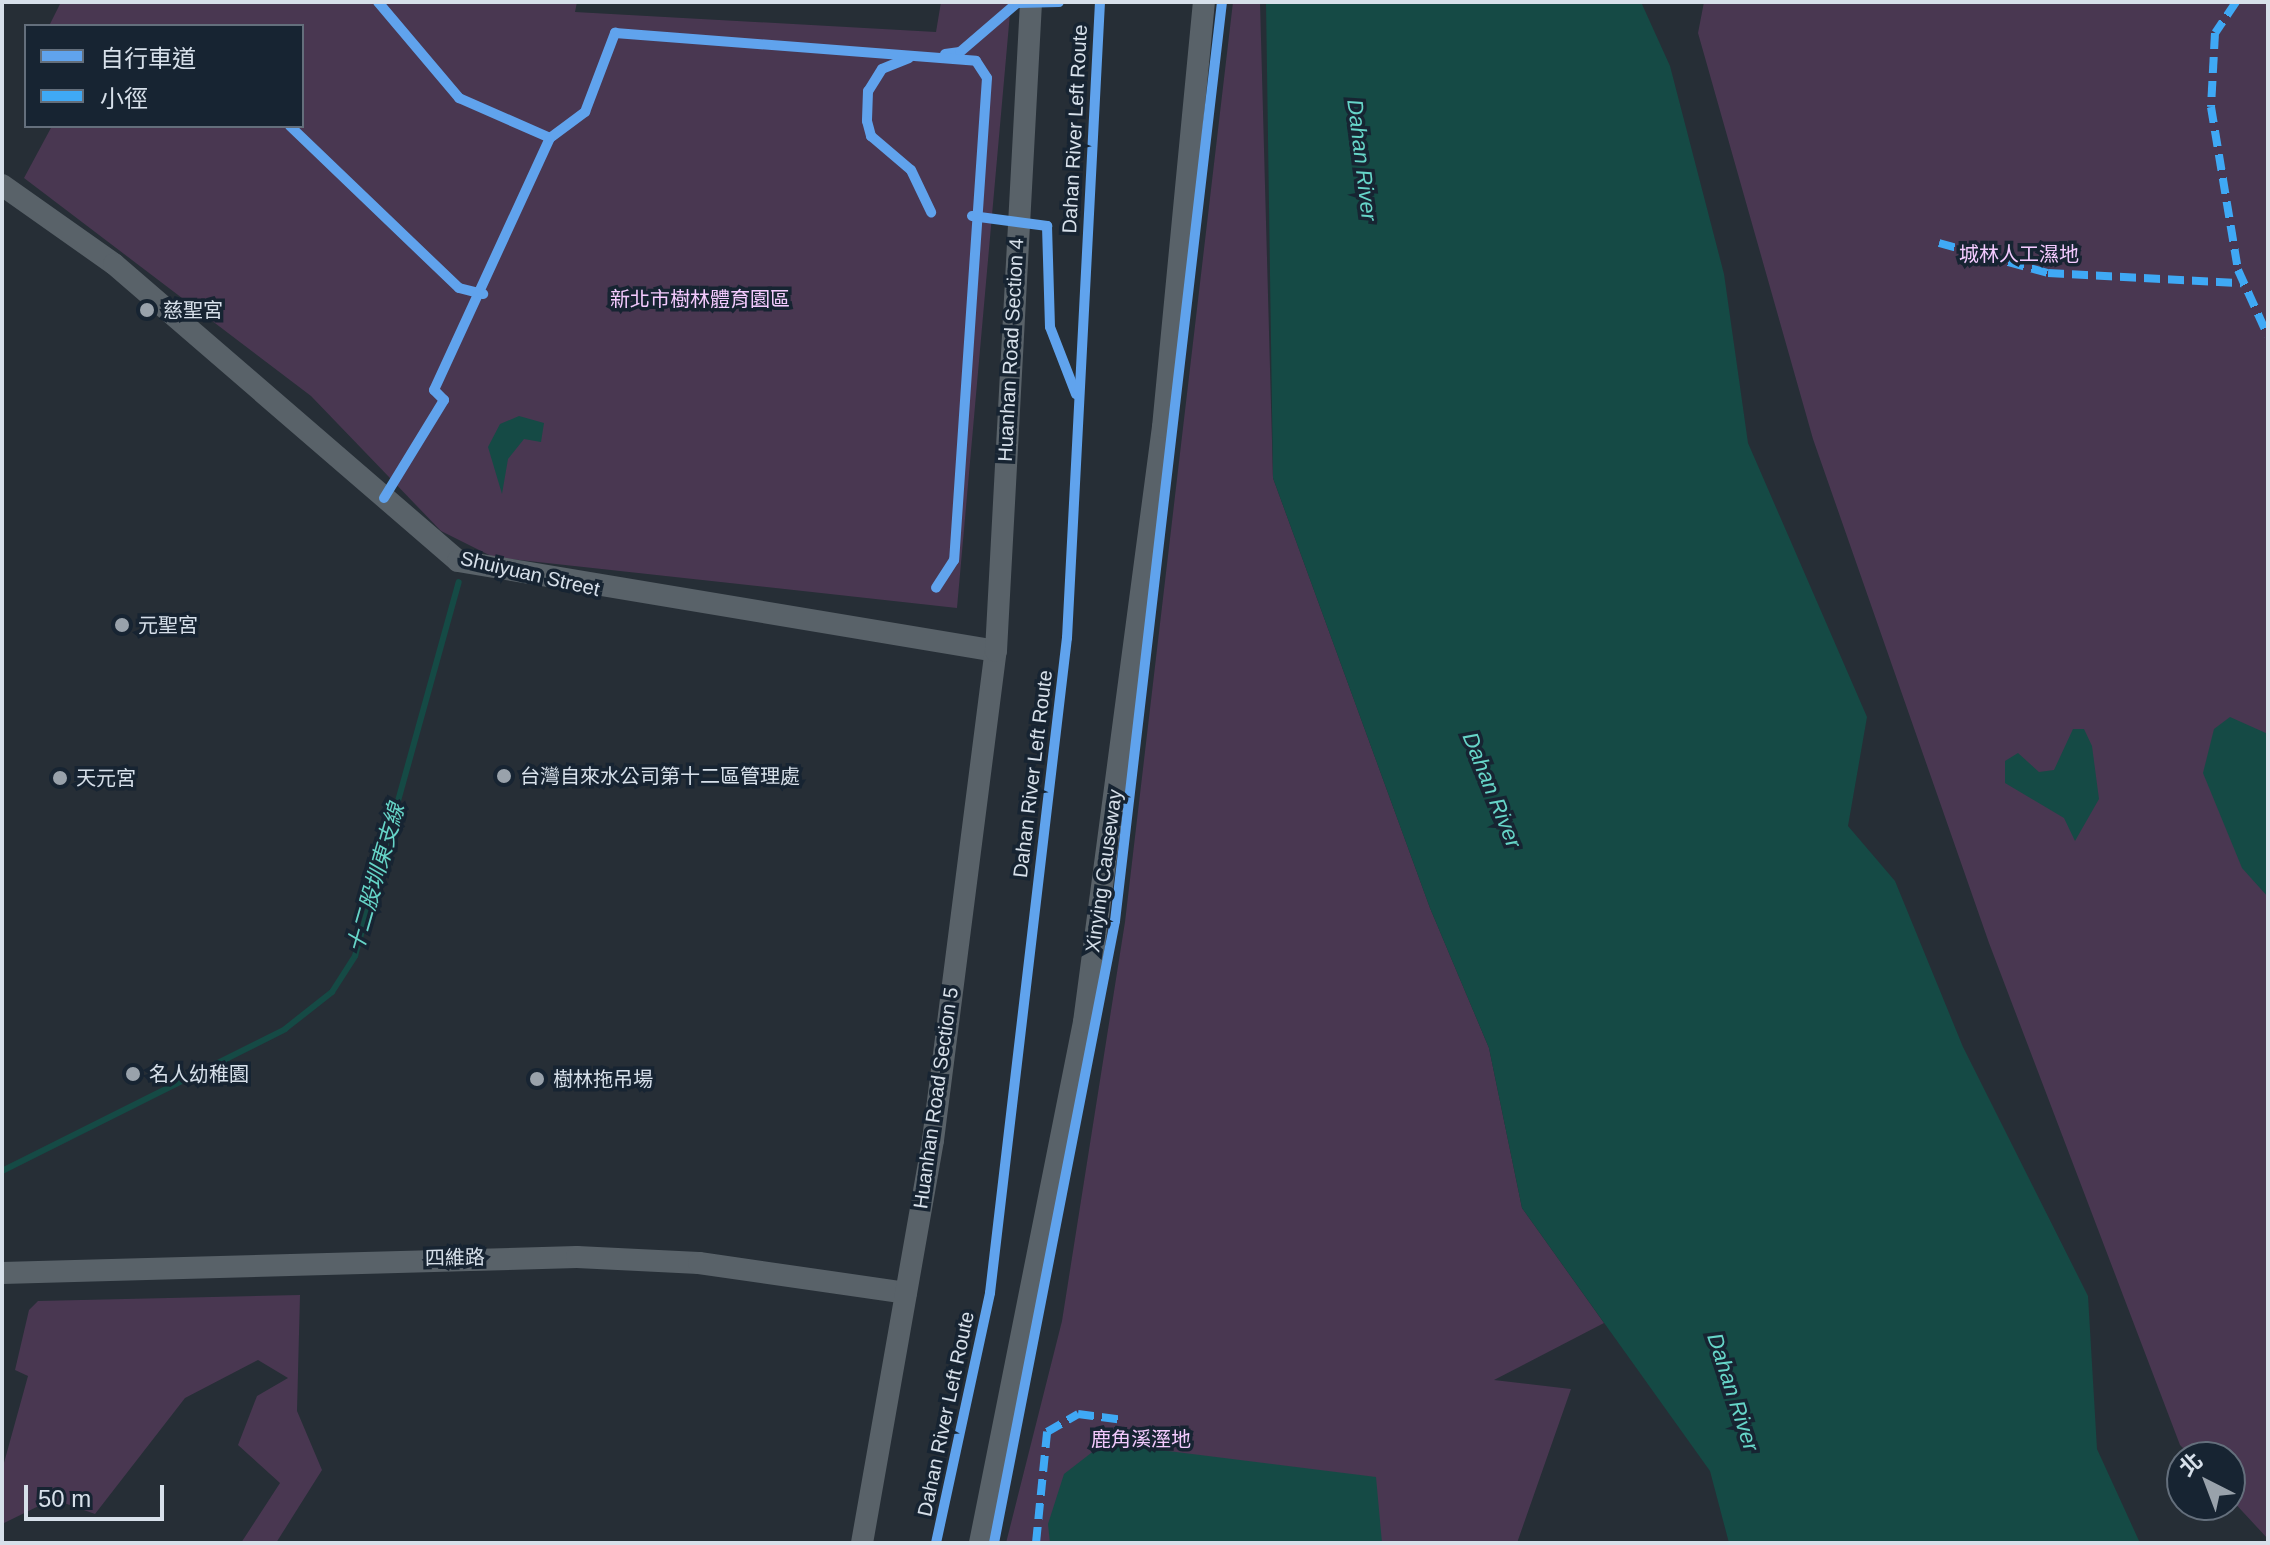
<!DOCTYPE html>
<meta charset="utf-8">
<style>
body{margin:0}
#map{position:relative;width:2270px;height:1545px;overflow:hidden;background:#262e36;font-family:Helvetica,"Noto Sans TC",sans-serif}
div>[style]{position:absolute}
.green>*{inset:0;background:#493751}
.water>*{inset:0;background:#154a45}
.stream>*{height:6px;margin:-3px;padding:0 3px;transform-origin:3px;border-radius:3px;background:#154a45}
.secondary>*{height:22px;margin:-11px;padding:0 11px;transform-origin:11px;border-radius:11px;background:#596269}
.quiet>*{height:8px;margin-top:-4px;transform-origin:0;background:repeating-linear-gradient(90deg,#3fa9f5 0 16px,transparent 0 24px)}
.cycleway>*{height:10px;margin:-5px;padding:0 5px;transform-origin:5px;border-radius:5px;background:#60a3ed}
.dots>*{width:22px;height:22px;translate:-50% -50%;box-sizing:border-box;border:4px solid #172432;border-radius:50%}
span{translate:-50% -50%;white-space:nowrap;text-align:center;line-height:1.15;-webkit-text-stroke:7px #172432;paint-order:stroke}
.street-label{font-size:20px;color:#d7e0ea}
.park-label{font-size:20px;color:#f3cafe}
.poi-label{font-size:20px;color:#d7e0ea}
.left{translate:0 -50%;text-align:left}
.water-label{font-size:22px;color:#66d5c8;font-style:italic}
.frame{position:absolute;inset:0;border:4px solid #d7e0ea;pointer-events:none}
.legend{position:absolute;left:24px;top:24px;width:280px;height:104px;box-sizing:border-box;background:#172432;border:2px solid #646f7c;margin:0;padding:10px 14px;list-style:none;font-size:24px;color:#d7e0ea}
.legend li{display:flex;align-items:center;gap:16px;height:40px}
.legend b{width:40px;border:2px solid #646f7c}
.north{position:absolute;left:2166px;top:1441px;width:80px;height:80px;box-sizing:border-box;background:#172432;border:2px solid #646f7c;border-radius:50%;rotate:318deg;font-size:22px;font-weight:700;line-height:32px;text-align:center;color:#d7e0ea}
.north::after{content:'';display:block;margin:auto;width:28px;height:36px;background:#99a2ab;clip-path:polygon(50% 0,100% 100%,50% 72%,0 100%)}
.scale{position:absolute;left:24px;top:1485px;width:140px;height:36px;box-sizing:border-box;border:4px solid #d7e0ea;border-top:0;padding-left:10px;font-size:24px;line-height:28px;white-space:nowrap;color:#d7e0ea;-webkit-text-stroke:6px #172432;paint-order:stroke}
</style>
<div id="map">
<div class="green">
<div style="clip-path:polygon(61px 2px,577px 2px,575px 12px,936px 32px,941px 2px,1011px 2px,957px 608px,493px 557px,441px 531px,311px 396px,24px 178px,52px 126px,302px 126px,302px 26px,49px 26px)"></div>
<div style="clip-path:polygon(1233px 2px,1260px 2px,1273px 478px,1430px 908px,1489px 1048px,1522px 1208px,1604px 1323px,1494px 1380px,1571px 1389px,1517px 1543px,1006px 1543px,1062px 1321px,1125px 922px)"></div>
<div style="clip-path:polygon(1704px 2px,2268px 2px,2268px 1539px,2230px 1498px,2230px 1457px,2192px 1457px,2180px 1445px,1989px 943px,1813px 439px,1698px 33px)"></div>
<div style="clip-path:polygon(300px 1295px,297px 1411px,322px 1470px,276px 1543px,241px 1543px,280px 1483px,238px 1445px,257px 1396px,288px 1378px,258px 1360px,185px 1398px,95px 1514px,53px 1499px,2px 1524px,2px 1470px,28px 1376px,15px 1370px,29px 1310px,38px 1301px)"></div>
</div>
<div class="water">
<div style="clip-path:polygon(1266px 2px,1641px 2px,1670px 66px,1724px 274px,1748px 443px,1867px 717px,1848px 826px,1895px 881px,1963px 1047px,2088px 1296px,2097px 1449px,2140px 1543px,1729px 1543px,1710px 1471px,1522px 1208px,1489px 1048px,1430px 908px,1273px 478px)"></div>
<div style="clip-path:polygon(519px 416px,544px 423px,541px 442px,524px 439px,508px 459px,502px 494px,488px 447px,500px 424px)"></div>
<div style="clip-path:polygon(2230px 717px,2268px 734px,2268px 897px,2242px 868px,2203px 773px,2214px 729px)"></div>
<div style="clip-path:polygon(2073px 729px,2084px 729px,2092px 746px,2099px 799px,2075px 841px,2064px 818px,2005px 783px,2005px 761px,2018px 753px,2039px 772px,2054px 770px)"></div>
<div style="clip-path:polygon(1104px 1443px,1376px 1477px,1382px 1543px,1050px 1543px,1048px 1524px,1064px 1474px)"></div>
</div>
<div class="stream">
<div style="left:2px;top:1171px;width:317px;rotate:-26.6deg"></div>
<div style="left:285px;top:1029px;width:60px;rotate:-38.2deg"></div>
<div style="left:332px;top:992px;width:43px;rotate:-57.4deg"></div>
<div style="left:355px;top:956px;width:388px;rotate:-74.5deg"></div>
</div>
<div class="secondary">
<div style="left:2px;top:185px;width:137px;rotate:35.2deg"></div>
<div style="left:114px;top:264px;width:454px;rotate:40.8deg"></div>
<div style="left:458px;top:561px;width:545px;rotate:9.5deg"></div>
<div style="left:2px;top:1273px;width:575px;rotate:-1.59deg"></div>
<div style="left:577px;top:1257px;width:122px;rotate:2.8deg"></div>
<div style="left:699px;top:1263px;width:209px;rotate:8.2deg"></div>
<div style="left:862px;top:1543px;width:409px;rotate:-80deg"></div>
<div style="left:933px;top:1140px;width:493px;rotate:-82.7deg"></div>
<div style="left:996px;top:651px;width:650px;rotate:-86.91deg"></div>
<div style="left:980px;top:1543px;width:531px;rotate:-78.71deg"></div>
<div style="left:1084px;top:1022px;width:600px;rotate:-82.44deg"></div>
<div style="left:1163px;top:427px;width:427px;rotate:-84.5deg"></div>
</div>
<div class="quiet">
<div style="left:2236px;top:2px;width:37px;rotate:124deg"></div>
<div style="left:2215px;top:33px;width:74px;rotate:93.1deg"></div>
<div style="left:2211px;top:107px;width:165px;rotate:80.6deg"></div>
<div style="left:2238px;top:270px;width:72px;rotate:65.6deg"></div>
<div style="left:1939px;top:243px;width:113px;rotate:15.4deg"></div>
<div style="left:2048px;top:273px;width:194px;rotate:3deg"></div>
<div style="left:1036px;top:1543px;width:112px;rotate:-84.3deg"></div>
<div style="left:1047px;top:1432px;width:36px;rotate:-30deg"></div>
<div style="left:1078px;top:1414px;width:46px;rotate:7.4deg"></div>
</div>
<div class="cycleway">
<div style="left:378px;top:2px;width:126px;rotate:49.8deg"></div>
<div style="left:459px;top:98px;width:99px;rotate:23.7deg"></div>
<div style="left:945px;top:54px;width:15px;rotate:-8deg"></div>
<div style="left:960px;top:52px;width:75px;rotate:-40.7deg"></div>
<div style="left:1017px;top:3px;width:42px;rotate:-1.4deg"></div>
<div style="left:909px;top:58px;width:29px;rotate:158deg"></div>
<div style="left:882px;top:69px;width:26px;rotate:122deg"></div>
<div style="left:868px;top:91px;width:30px;rotate:92deg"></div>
<div style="left:867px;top:121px;width:16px;rotate:75deg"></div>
<div style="left:871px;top:136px;width:52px;rotate:40.4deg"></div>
<div style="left:911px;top:170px;width:47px;rotate:64.5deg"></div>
<div style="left:290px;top:126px;width:234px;rotate:43.8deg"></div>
<div style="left:459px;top:288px;width:25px;rotate:14deg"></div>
<div style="left:972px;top:216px;width:76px;rotate:7.6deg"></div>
<div style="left:1047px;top:226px;width:101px;rotate:88.3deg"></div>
<div style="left:1050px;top:327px;width:72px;rotate:68.8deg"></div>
<div style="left:384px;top:498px;width:115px;rotate:-58.5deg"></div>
<div style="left:444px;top:400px;width:14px;rotate:-135deg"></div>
<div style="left:434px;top:390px;width:277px;rotate:-65.3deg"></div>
<div style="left:550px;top:138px;width:44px;rotate:-36.6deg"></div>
<div style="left:585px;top:112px;width:85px;rotate:-69.2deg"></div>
<div style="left:615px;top:33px;width:362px;rotate:4.4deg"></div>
<div style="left:976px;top:61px;width:20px;rotate:57deg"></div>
<div style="left:987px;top:78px;width:483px;rotate:93.9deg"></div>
<div style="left:954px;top:560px;width:33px;rotate:123deg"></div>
<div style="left:936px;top:1543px;width:256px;rotate:-77.8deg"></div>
<div style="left:990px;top:1293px;width:660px;rotate:-83.3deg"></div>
<div style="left:1067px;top:638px;width:637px;rotate:-87.03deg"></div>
<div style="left:994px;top:1543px;width:634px;rotate:-78.99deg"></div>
<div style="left:1115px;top:921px;width:925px;rotate:-83.36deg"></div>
</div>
<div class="dots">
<div style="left:147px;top:310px;background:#99a2ab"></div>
<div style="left:122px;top:625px;background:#99a2ab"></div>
<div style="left:504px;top:776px;background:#99a2ab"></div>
<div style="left:60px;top:778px;background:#99a2ab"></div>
<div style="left:133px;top:1074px;background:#99a2ab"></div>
<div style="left:537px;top:1079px;background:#99a2ab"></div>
</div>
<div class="street-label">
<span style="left:1075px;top:129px;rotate:-87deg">Dahan River Left Route</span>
<span style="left:1011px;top:350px;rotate:-87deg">Huanhan Road Section 4</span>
<span style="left:530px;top:574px;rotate:13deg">Shuiyuan Street</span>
<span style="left:1033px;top:774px;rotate:-83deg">Dahan River Left Route</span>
<span style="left:1104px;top:871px;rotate:-82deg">Xinying Causeway</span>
<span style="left:936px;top:1098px;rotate:-82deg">Huanhan Road Section 5</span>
<span style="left:455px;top:1258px;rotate:-1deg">四維路</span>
<span style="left:946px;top:1414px;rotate:-78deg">Dahan River Left Route</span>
</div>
<div class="park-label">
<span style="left:2019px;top:254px">城林人工濕地</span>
<span style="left:700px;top:299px">新北市樹林體育園區</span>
<span style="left:1141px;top:1439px">鹿角溪溼地</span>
</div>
<div class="poi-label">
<span class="left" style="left:163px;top:310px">慈聖宮</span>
<span class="left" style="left:138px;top:625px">元聖宮</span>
<span class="left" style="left:520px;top:776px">台灣自來水公司第十二區管理處</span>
<span class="left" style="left:76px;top:778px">天元宮</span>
<span class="left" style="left:149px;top:1074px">名人幼稚園</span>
<span class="left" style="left:553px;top:1079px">樹林拖吊場</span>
</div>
<div class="water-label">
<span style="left:1362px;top:160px;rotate:83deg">Dahan River</span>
<span style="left:1492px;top:790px;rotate:68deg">Dahan River</span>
<span style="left:376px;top:878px;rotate:-74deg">十二股圳東支線</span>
<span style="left:1733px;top:1392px;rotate:72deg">Dahan River</span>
</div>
<div class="frame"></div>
<ul class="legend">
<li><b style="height:10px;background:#60a3ed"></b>自行車道</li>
<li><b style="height:10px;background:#3fa9f5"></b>小徑</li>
</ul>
<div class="north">北</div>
<div class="scale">50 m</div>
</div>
